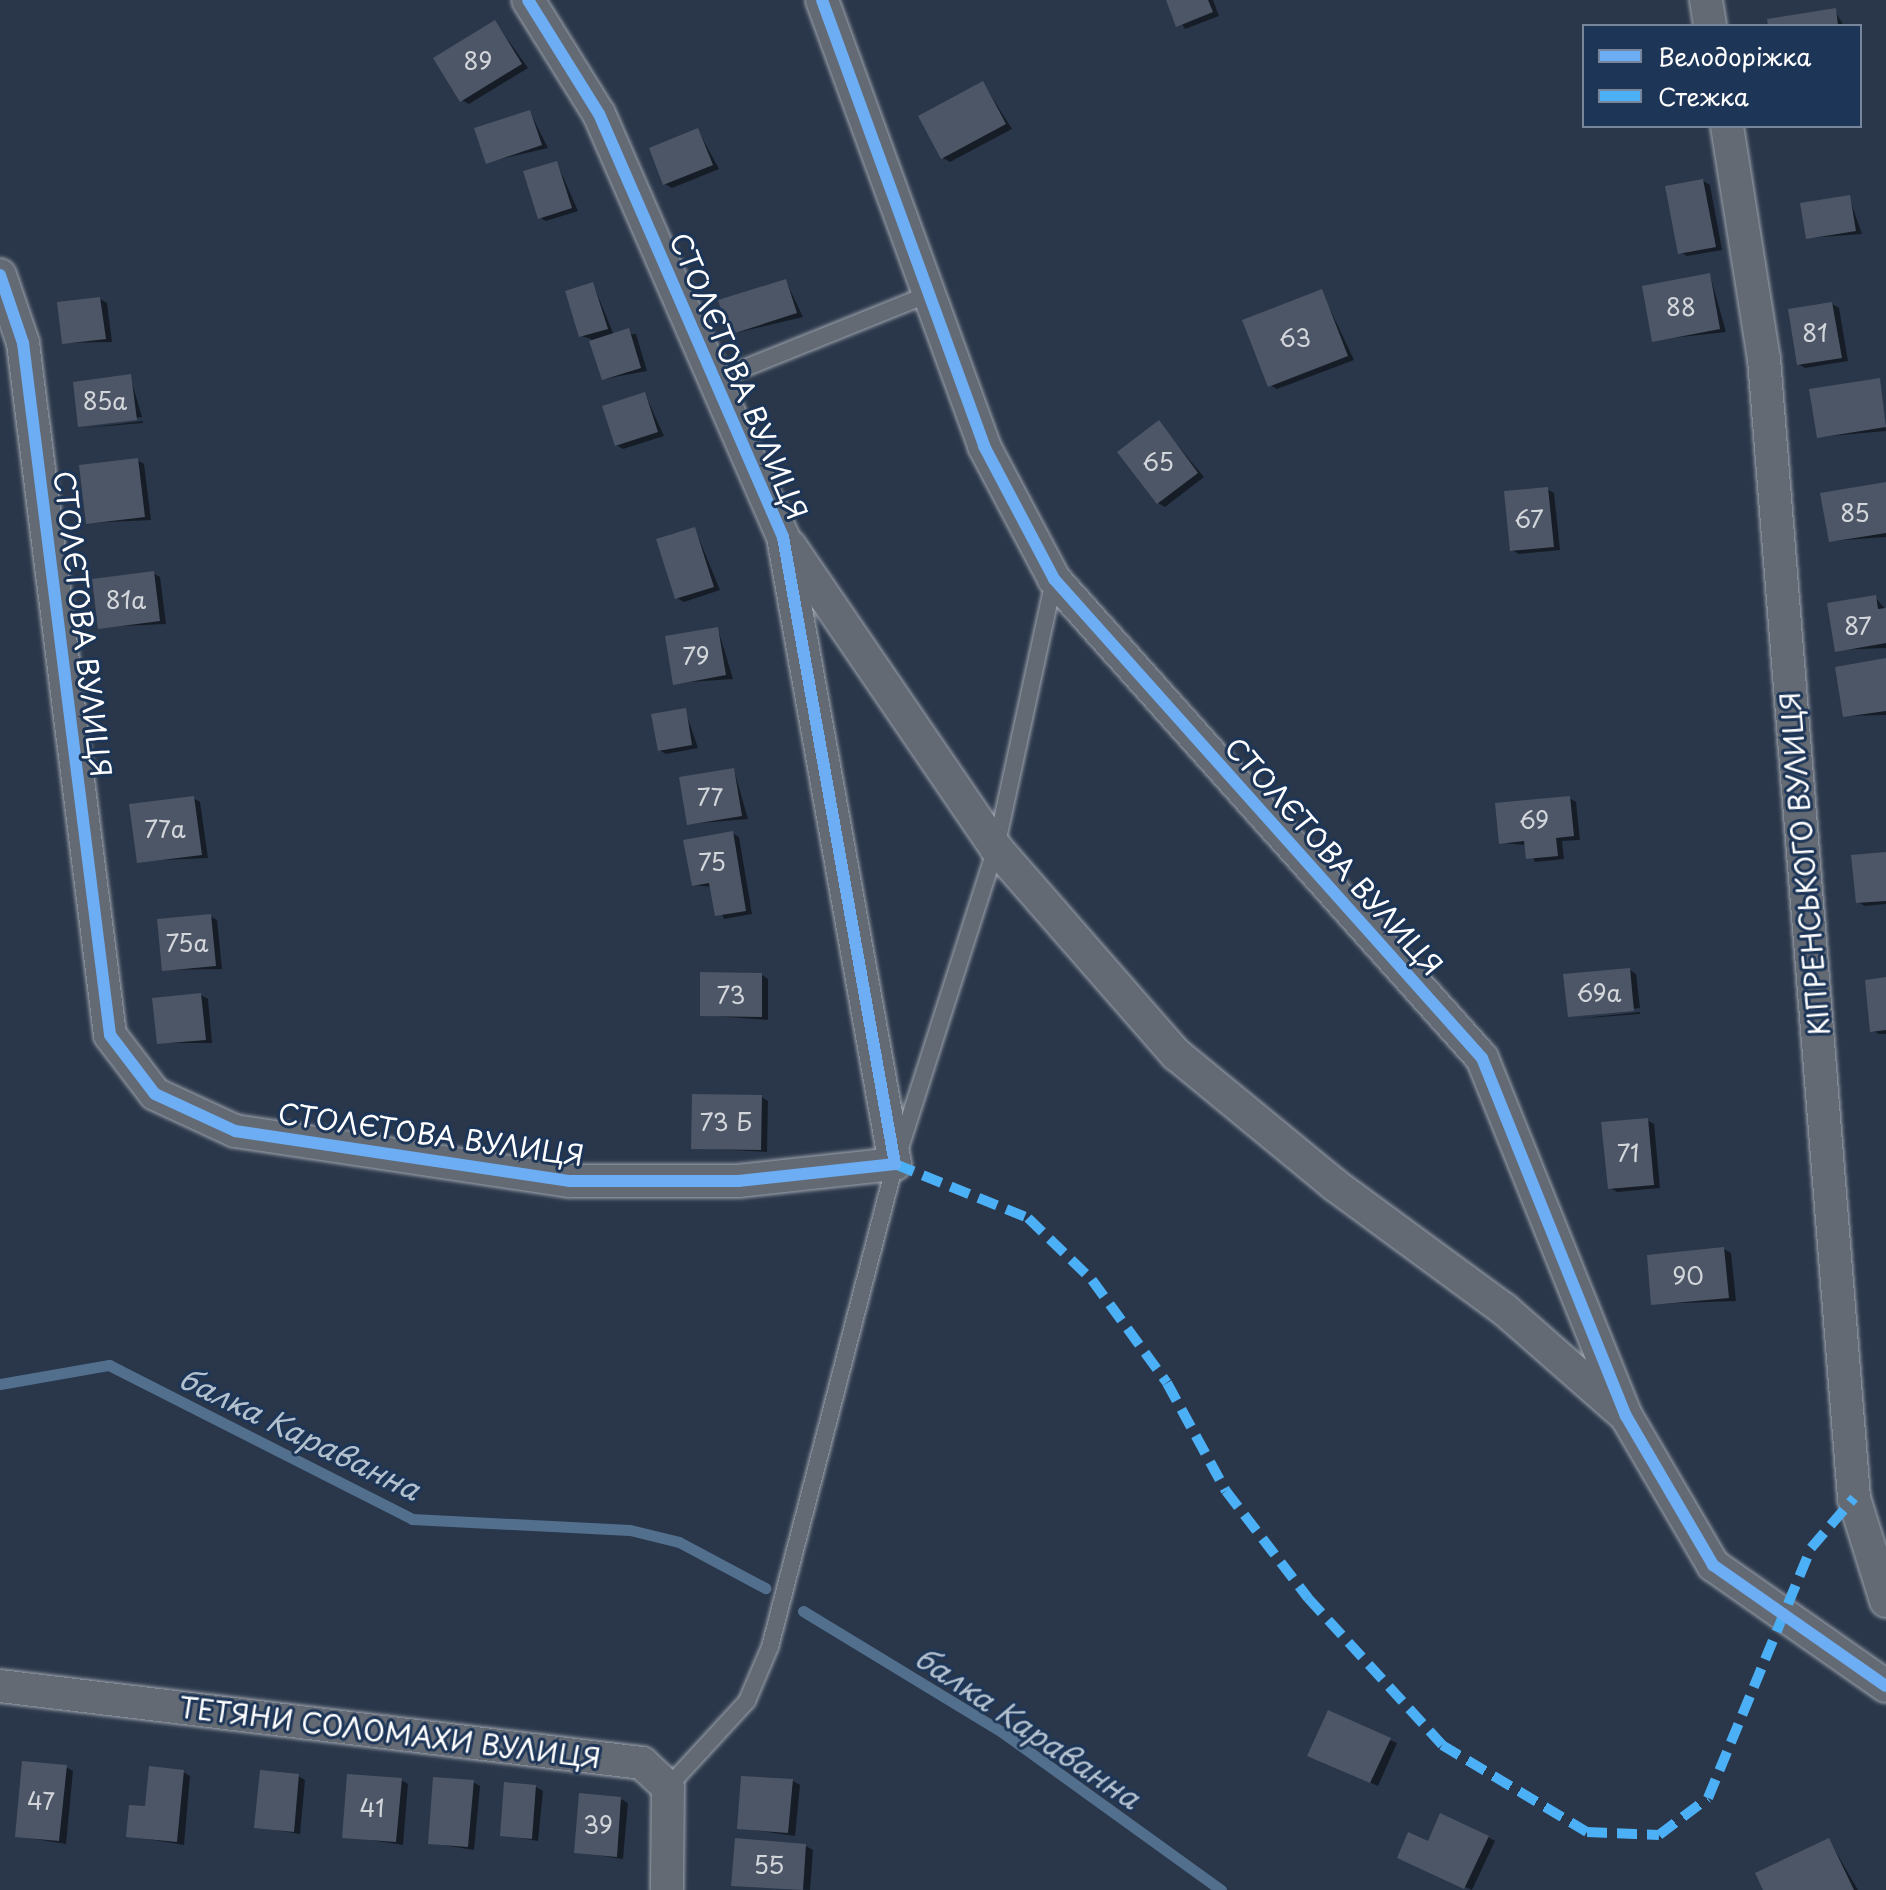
<!DOCTYPE html>
<meta charset="utf-8">
<style>
body{margin:0}
#map{position:relative;width:1886px;height:1890px;overflow:hidden;background:#2a374a;font-family:"Playpen Sans",sans-serif}
div>[style]{position:absolute}
.shadow>*{inset:0;background:#0007}
.stream>*{height:11px;margin:-5.5px;padding:0 5.5px;transform-origin:5.5px;border-radius:5.5px;background:#526f8e}
.building>*{inset:0;background:#4d5667}
.roads{filter:drop-shadow(0 0 2px #9fa5ae) drop-shadow(0 0 2px #9fa5ae)}
.service>*{height:16px;margin:-8px;padding:0 8px;transform-origin:8px;border-radius:8px;background:#636a74}
.minor>*{height:32px;margin:-16px;padding:0 16px;transform-origin:16px;border-radius:16px;background:#636a74}
.quiet>*{height:10px;margin-top:-5px;transform-origin:0;background:repeating-linear-gradient(90deg,#4cb0f7 0 20px,transparent 0 30px)}
.cycleway>*{height:12px;margin:-6px;padding:0 6px;transform-origin:6px;border-radius:6px;background:#6dadf4}
span{translate:-50% -50%;white-space:nowrap;text-align:center;line-height:1.15;-webkit-text-stroke:6px #1d3557;paint-order:stroke}
.number-label{font-size:24px;color:#d2d5d9}
.number-label span{-webkit-text-stroke-width:0}
.street-label{font-size:28px;color:#fff}
.water-label{font-size:30px;color:#b3c1cf;font-style:italic}
.legend{position:absolute;left:1582px;top:24px;width:280px;height:104px;box-sizing:border-box;background:#1d3557;border:2px solid #77869a;margin:0;padding:10px 14px;list-style:none;font-size:24px;color:#fff}
.legend li{display:flex;align-items:center;gap:16px;height:40px}
.legend b{width:40px;border:2px solid #77869a}
</style>
<div id="map">
<div class="shadow">
<div style="clip-path:polygon(1168px 0,1213px 0,1219px 16px,1185px 29px)"></div>
<div style="clip-path:polygon(1835px 11px,1844px 26px,1770px 26px)"></div>
<div style="clip-path:polygon(495px 22px,528px 68px,469px 104px,462px 100px)"></div>
<div style="clip-path:polygon(983px 83px,1012px 129px,950px 162px,943px 158px)"></div>
<div style="clip-path:polygon(530px 112px,548px 148px,488px 162px)"></div>
<div style="clip-path:polygon(698px 130px,719px 169px,672px 188px,665px 184px)"></div>
<div style="clip-path:polygon(557px 163px,578px 211px,546px 221px,539px 217px)"></div>
<div style="clip-path:polygon(1703px 181px,1710px 185px,1722px 250px,1687px 256px,1680px 252px)"></div>
<div style="clip-path:polygon(1849px 197px,1862px 234px,1808px 238px)"></div>
<div style="clip-path:polygon(1710px 275px,1726px 332px,1654px 340px)"></div>
<div style="clip-path:polygon(786px 281px,803px 317px,731px 334px)"></div>
<div style="clip-path:polygon(593px 284px,614px 335px,636px 334px,647px 371px,604px 379px,591px 339px,581px 336px)"></div>
<div style="clip-path:polygon(1322px 292px,1354px 360px,1277px 389px,1270px 385px)"></div>
<div style="clip-path:polygon(100px 299px,107px 303px,112px 342px,64px 343px)"></div>
<div style="clip-path:polygon(1832px 304px,1839px 308px,1848px 361px,1805px 368px,1798px 364px)"></div>
<div style="clip-path:polygon(130px 376px,142px 417px,80px 426px)"></div>
<div style="clip-path:polygon(1880px 380px,1886px 431px,1819px 437px)"></div>
<div style="clip-path:polygon(645px 394px,664px 436px,623px 449px,616px 445px)"></div>
<div style="clip-path:polygon(143px 421px,143px 423px,84px 428px)"></div>
<div style="clip-path:polygon(1159px 423px,1204px 477px,1165px 507px,1158px 503px)"></div>
<div style="clip-path:polygon(137px 460px,144px 464px,151px 520px,88px 523px)"></div>
<div style="clip-path:polygon(1886px 484px,1886px 537px,1830px 541px)"></div>
<div style="clip-path:polygon(1547px 489px,1554px 493px,1560px 550px,1519px 554px,1512px 550px)"></div>
<div style="clip-path:polygon(695px 529px,720px 590px,684px 602px,677px 598px)"></div>
<div style="clip-path:polygon(153px 573px,160px 577px,166px 624px,100px 627px)"></div>
<div style="clip-path:polygon(1876px 598px,1886px 610px,1886px 648px,1837px 650px)"></div>
<div style="clip-path:polygon(718px 629px,733px 679px,675px 683px)"></div>
<div style="clip-path:polygon(1886px 660px,1886px 715px,1845px 716px)"></div>
<div style="clip-path:polygon(685px 710px,698px 748px,666px 754px,659px 750px)"></div>
<div style="clip-path:polygon(734px 770px,748px 819px,689px 824px)"></div>
<div style="clip-path:polygon(193px 798px,200px 802px,208px 858px,139px 861px)"></div>
<div style="clip-path:polygon(1569px 798px,1576px 802px,1580px 840px,1562px 841px,1564px 859px,1535px 862px,1527px 845px,1501px 843px)"></div>
<div style="clip-path:polygon(732px 833px,739px 837px,752px 914px,724px 919px,712px 887px,693px 885px)"></div>
<div style="clip-path:polygon(1886px 854px,1886px 904px,1865px 906px,1858px 902px)"></div>
<div style="clip-path:polygon(210px 916px,217px 920px,222px 969px,164px 970px)"></div>
<div style="clip-path:polygon(1630px 970px,1636px 974px,1640px 1008px,1570px 1016px)"></div>
<div style="clip-path:polygon(762px 975px,768px 979px,768px 1020px,702px 1015px)"></div>
<div style="clip-path:polygon(1886px 979px,1886px 1034px,1879px 1034px,1872px 1030px)"></div>
<div style="clip-path:polygon(201px 995px,208px 999px,212px 1043px,159px 1043px)"></div>
<div style="clip-path:polygon(1640px 1012px,1640px 1014px,1574px 1019px)"></div>
<div style="clip-path:polygon(761px 1097px,768px 1101px,767px 1152px,693px 1148px)"></div>
<div style="clip-path:polygon(1647px 1120px,1654px 1124px,1660px 1188px,1617px 1192px,1610px 1188px)"></div>
<div style="clip-path:polygon(1724px 1249px,1731px 1253px,1736px 1301px,1653px 1304px)"></div>
<div style="clip-path:polygon(1390px 1740px,1397px 1743px,1378px 1786px,1317px 1759px)"></div>
<div style="clip-path:polygon(66px 1767px,73px 1771px,66px 1844px,17px 1836px)"></div>
<div style="clip-path:polygon(183px 1772px,190px 1776px,184px 1845px,129px 1836px)"></div>
<div style="clip-path:polygon(298px 1776px,305px 1780px,300px 1834px,256px 1827px)"></div>
<div style="clip-path:polygon(401px 1780px,408px 1784px,403px 1845px,344px 1836px)"></div>
<div style="clip-path:polygon(793px 1781px,800px 1785px,795px 1836px,739px 1828px)"></div>
<div style="clip-path:polygon(473px 1782px,480px 1786px,474px 1850px,430px 1843px)"></div>
<div style="clip-path:polygon(536px 1787px,543px 1791px,538px 1841px,502px 1835px)"></div>
<div style="clip-path:polygon(621px 1799px,628px 1803px,623px 1859px,576px 1852px)"></div>
<div style="clip-path:polygon(1488px 1837px,1495px 1841px,1472px 1890px,1406px 1861px)"></div>
<div style="clip-path:polygon(1829px 1840px,1858px 1890px,1766px 1890px)"></div>
<div style="clip-path:polygon(806px 1846px,813px 1850px,810px 1890px,733px 1885px)"></div>
</div>
<div class="stream">
<div style="left:0;top:1384px;width:111px;rotate:-9.9deg"></div>
<div style="left:109px;top:1365px;width:340px;rotate:26.9deg"></div>
<div style="left:412px;top:1519px;width:218px;rotate:2.9deg"></div>
<div style="left:630px;top:1530px;width:50px;rotate:13.8deg"></div>
<div style="left:679px;top:1542px;width:98px;rotate:28.1deg"></div>
<div style="left:803px;top:1611px;width:233px;rotate:31.3deg"></div>
<div style="left:1002px;top:1732px;width:270px;rotate:35.8deg"></div>
</div>
<div class="building">
<div style="clip-path:polygon(1166px 0,1208px 0,1213px 12px,1176px 27px)"></div>
<div style="clip-path:polygon(1836px 8px,1838px 26px,1768px 26px,1767px 19px)"></div>
<div style="clip-path:polygon(495px 20px,522px 64px,460px 102px,433px 58px)"></div>
<div style="clip-path:polygon(983px 81px,1006px 124px,941px 159px,918px 116px)"></div>
<div style="clip-path:polygon(530px 110px,542px 145px,486px 164px,474px 128px)"></div>
<div style="clip-path:polygon(698px 128px,713px 165px,663px 185px,649px 148px)"></div>
<div style="clip-path:polygon(557px 161px,572px 208px,538px 219px,523px 171px)"></div>
<div style="clip-path:polygon(1703px 179px,1716px 247px,1678px 254px,1665px 186px)"></div>
<div style="clip-path:polygon(1850px 195px,1856px 231px,1806px 239px,1800px 203px)"></div>
<div style="clip-path:polygon(1710px 273px,1720px 329px,1652px 342px,1642px 286px)"></div>
<div style="clip-path:polygon(786px 279px,797px 313px,729px 335px,718px 300px)"></div>
<div style="clip-path:polygon(593px 282px,608px 329px,579px 337px,565px 291px)"></div>
<div style="clip-path:polygon(1322px 289px,1348px 356px,1268px 387px,1242px 320px)"></div>
<div style="clip-path:polygon(100px 297px,106px 339px,62px 344px,57px 302px)"></div>
<div style="clip-path:polygon(1832px 302px,1842px 358px,1797px 365px,1788px 309px)"></div>
<div style="clip-path:polygon(629px 328px,641px 368px,602px 380px,589px 341px)"></div>
<div style="clip-path:polygon(131px 374px,137px 420px,78px 427px,73px 382px)"></div>
<div style="clip-path:polygon(1880px 378px,1886px 427px,1817px 438px,1809px 389px)"></div>
<div style="clip-path:polygon(645px 392px,658px 432px,615px 446px,602px 406px)"></div>
<div style="clip-path:polygon(1159px 420px,1198px 473px,1157px 504px,1117px 452px)"></div>
<div style="clip-path:polygon(138px 458px,145px 517px,86px 524px,79px 465px)"></div>
<div style="clip-path:polygon(1886px 482px,1886px 533px,1829px 542px,1820px 493px)"></div>
<div style="clip-path:polygon(1548px 487px,1554px 547px,1510px 551px,1504px 491px)"></div>
<div style="clip-path:polygon(695px 527px,714px 587px,675px 599px,656px 539px)"></div>
<div style="clip-path:polygon(154px 571px,160px 621px,98px 629px,92px 579px)"></div>
<div style="clip-path:polygon(1876px 595px,1878px 609px,1886px 608px,1886px 643px,1835px 652px,1827px 603px)"></div>
<div style="clip-path:polygon(718px 627px,726px 675px,673px 685px,665px 636px)"></div>
<div style="clip-path:polygon(1886px 658px,1886px 711px,1843px 717px,1835px 667px)"></div>
<div style="clip-path:polygon(686px 708px,692px 745px,658px 751px,651px 714px)"></div>
<div style="clip-path:polygon(734px 768px,742px 816px,687px 825px,679px 777px)"></div>
<div style="clip-path:polygon(194px 796px,202px 855px,137px 863px,129px 804px)"></div>
<div style="clip-path:polygon(1570px 796px,1574px 836px,1556px 838px,1558px 856px,1526px 859px,1524px 841px,1499px 844px,1495px 803px)"></div>
<div style="clip-path:polygon(733px 831px,746px 911px,715px 916px,709px 883px,692px 886px,683px 840px)"></div>
<div style="clip-path:polygon(1886px 852px,1886px 901px,1856px 903px,1851px 855px)"></div>
<div style="clip-path:polygon(211px 914px,216px 966px,162px 971px,157px 919px)"></div>
<div style="clip-path:polygon(1630px 968px,1634px 1011px,1568px 1017px,1563px 974px)"></div>
<div style="clip-path:polygon(700px 972px,762px 973px,762px 1017px,700px 1016px)"></div>
<div style="clip-path:polygon(1886px 977px,1886px 1030px,1870px 1032px,1865px 980px)"></div>
<div style="clip-path:polygon(201px 993px,206px 1040px,157px 1044px,152px 998px)"></div>
<div style="clip-path:polygon(692px 1094px,762px 1095px,761px 1150px,691px 1149px)"></div>
<div style="clip-path:polygon(1648px 1118px,1654px 1185px,1608px 1189px,1601px 1122px)"></div>
<div style="clip-path:polygon(1724px 1247px,1729px 1298px,1651px 1305px,1647px 1255px)"></div>
<div style="clip-path:polygon(1328px 1710px,1391px 1738px,1370px 1783px,1307px 1756px)"></div>
<div style="clip-path:polygon(22px 1761px,67px 1765px,59px 1841px,15px 1837px)"></div>
<div style="clip-path:polygon(149px 1766px,184px 1770px,177px 1842px,126px 1837px,129px 1805px,145px 1806px)"></div>
<div style="clip-path:polygon(260px 1770px,299px 1774px,294px 1832px,254px 1828px)"></div>
<div style="clip-path:polygon(347px 1774px,402px 1778px,396px 1842px,342px 1838px)"></div>
<div style="clip-path:polygon(741px 1776px,793px 1779px,788px 1833px,737px 1829px)"></div>
<div style="clip-path:polygon(433px 1777px,474px 1780px,468px 1847px,428px 1844px)"></div>
<div style="clip-path:polygon(504px 1782px,536px 1785px,532px 1839px,500px 1836px)"></div>
<div style="clip-path:polygon(579px 1793px,621px 1797px,617px 1857px,574px 1853px)"></div>
<div style="clip-path:polygon(1440px 1813px,1489px 1836px,1464px 1889px,1397px 1858px,1408px 1832px,1428px 1841px)"></div>
<div style="clip-path:polygon(735px 1838px,806px 1844px,803px 1890px,731px 1886px)"></div>
<div style="clip-path:polygon(1829px 1838px,1854px 1890px,1763px 1890px,1755px 1873px)"></div>
</div>
<div class="roads">
<div class="service">
<div style="left:715px;top:380px;width:231px;rotate:-21.9deg"></div>
<div style="left:668px;top:1787px;width:117px;rotate:-47.4deg"></div>
<div style="left:747px;top:1701px;width:59px;rotate:-66.9deg"></div>
<div style="left:770px;top:1647px;width:499px;rotate:-75.5deg"></div>
<div style="left:895px;top:1164px;width:332px;rotate:-72.3deg"></div>
<div style="left:996px;top:848px;width:275px;rotate:-77.8deg"></div>
</div>
<div class="minor">
<div style="left:822px;top:0;width:475px;rotate:70deg"></div>
<div style="left:984px;top:446px;width:150px;rotate:62.2deg"></div>
<div style="left:1054px;top:579px;width:642px;rotate:48.22deg"></div>
<div style="left:1482px;top:1058px;width:386px;rotate:68.1deg"></div>
<div style="left:1626px;top:1416px;width:173px;rotate:59.7deg"></div>
<div style="left:1713px;top:1565px;width:211px;rotate:35deg"></div>
<div style="left:1706px;top:0;width:26px;rotate:81deg"></div>
<div style="left:1727px;top:126px;width:236px;rotate:81deg"></div>
<div style="left:1764px;top:359px;width:1143px;rotate:85.48deg"></div>
<div style="left:1854px;top:1498px;width:108px;rotate:72.7deg"></div>
<div style="left:0;top:275px;width:72px;rotate:71.3deg"></div>
<div style="left:23px;top:343px;width:697px;rotate:82.83deg"></div>
<div style="left:110px;top:1035px;width:74px;rotate:52.7deg"></div>
<div style="left:155px;top:1094px;width:88px;rotate:24.8deg"></div>
<div style="left:235px;top:1131px;width:339px;rotate:8.5deg"></div>
<div style="left:570px;top:1181px;width:168px"></div>
<div style="left:738px;top:1181px;width:158px;rotate:-6.2deg"></div>
<div style="left:895px;top:1164px;width:637px;rotate:-100.13deg"></div>
<div style="left:783px;top:537px;width:461px;rotate:-113.5deg"></div>
<div style="left:599px;top:114px;width:134px;rotate:-121.9deg"></div>
<div style="left:790px;top:546px;width:366px;rotate:55.7deg"></div>
<div style="left:996px;top:848px;width:274px;rotate:48.9deg"></div>
<div style="left:1176px;top:1054px;width:206px;rotate:39.5deg"></div>
<div style="left:1335px;top:1185px;width:210px;rotate:36.3deg"></div>
<div style="left:1504px;top:1309px;width:154px;rotate:41.3deg"></div>
<div style="left:0;top:1686px;width:647px;rotate:6.84deg"></div>
<div style="left:642px;top:1763px;width:35px;rotate:43deg"></div>
<div style="left:668px;top:1787px;width:103px;rotate:90.6deg"></div>
</div>
</div>
<div class="quiet">
<div style="left:895px;top:1164px;width:144px;rotate:22.1deg"></div>
<div style="left:1028px;top:1218px;width:89px;rotate:44.1deg"></div>
<div style="left:1092px;top:1280px;width:127px;rotate:53.9deg"></div>
<div style="left:1167px;top:1383px;width:123px;rotate:61.4deg"></div>
<div style="left:1226px;top:1491px;width:135px;rotate:52.5deg"></div>
<div style="left:1308px;top:1598px;width:199px;rotate:47.6deg"></div>
<div style="left:1442px;top:1745px;width:169px;rotate:31deg"></div>
<div style="left:1587px;top:1832px;width:72px;rotate:2.4deg"></div>
<div style="left:1659px;top:1835px;width:61px;rotate:-37.1deg"></div>
<div style="left:1708px;top:1798px;width:270px;rotate:-67.6deg"></div>
<div style="left:1811px;top:1548px;width:66px;rotate:-49.3deg"></div>
</div>
<div class="cycleway">
<div style="left:822px;top:0;width:475px;rotate:70deg"></div>
<div style="left:984px;top:446px;width:150px;rotate:62.2deg"></div>
<div style="left:1054px;top:579px;width:642px;rotate:48.22deg"></div>
<div style="left:1482px;top:1058px;width:386px;rotate:68.1deg"></div>
<div style="left:1626px;top:1416px;width:173px;rotate:59.7deg"></div>
<div style="left:1713px;top:1565px;width:211px;rotate:35deg"></div>
<div style="left:0;top:275px;width:72px;rotate:71.3deg"></div>
<div style="left:23px;top:343px;width:697px;rotate:82.83deg"></div>
<div style="left:110px;top:1035px;width:74px;rotate:52.7deg"></div>
<div style="left:155px;top:1094px;width:88px;rotate:24.8deg"></div>
<div style="left:235px;top:1131px;width:339px;rotate:8.5deg"></div>
<div style="left:570px;top:1181px;width:168px"></div>
<div style="left:738px;top:1181px;width:158px;rotate:-6.2deg"></div>
<div style="left:895px;top:1164px;width:637px;rotate:-100.13deg"></div>
<div style="left:783px;top:537px;width:461px;rotate:-113.5deg"></div>
<div style="left:599px;top:114px;width:134px;rotate:-121.9deg"></div>
</div>
<div class="number-label">
<span style="left:478px;top:61px">89</span>
<span style="left:1681px;top:307px">88</span>
<span style="left:1815px;top:333px">81</span>
<span style="left:1295px;top:338px">63</span>
<span style="left:105px;top:401px">85а</span>
<span style="left:1158px;top:462px">65</span>
<span style="left:1855px;top:513px">85</span>
<span style="left:1529px;top:519px">67</span>
<span style="left:126px;top:600px">81а</span>
<span style="left:1858px;top:626px">87</span>
<span style="left:696px;top:656px">79</span>
<span style="left:710px;top:797px">77</span>
<span style="left:1534px;top:820px">69</span>
<span style="left:165px;top:829px">77а</span>
<span style="left:712px;top:862px">75</span>
<span style="left:187px;top:943px">75а</span>
<span style="left:1599px;top:993px">69а</span>
<span style="left:731px;top:995px">73</span>
<span style="left:726px;top:1122px">73 Б</span>
<span style="left:1628px;top:1153px">71</span>
<span style="left:1688px;top:1276px">90</span>
<span style="left:41px;top:1801px">47</span>
<span style="left:372px;top:1808px">41</span>
<span style="left:598px;top:1825px">39</span>
<span style="left:769px;top:1865px">55</span>
</div>
<div class="street-label">
<span style="left:739px;top:376px;rotate:67deg">СТОЛЄТОВА ВУЛИЦЯ</span>
<span style="left:83px;top:624px;rotate:83deg">СТОЛЄТОВА ВУЛИЦЯ</span>
<span style="left:1334px;top:856px;rotate:48deg">СТОЛЄТОВА ВУЛИЦЯ</span>
<span style="left:1804px;top:864px;rotate:-95deg">КІПРЕНСЬКОГО ВУЛИЦЯ</span>
<span style="left:431px;top:1134px;rotate:8deg">СТОЛЄТОВА ВУЛИЦЯ</span>
<span style="left:390px;top:1732px;rotate:7deg">ТЕТЯНИ СОЛОМАХИ ВУЛИЦЯ</span>
</div>
<div class="water-label">
<span style="left:300px;top:1433px;rotate:26deg">балка Караванна</span>
<span style="left:1028px;top:1727px;rotate:34deg">балка Караванна</span>
</div>
<ul class="legend">
<li><b style="height:10px;background:#6dadf4"></b>Велодоріжка</li>
<li><b style="height:10px;background:#4cb0f7"></b>Стежка</li>
</ul>
</div>
